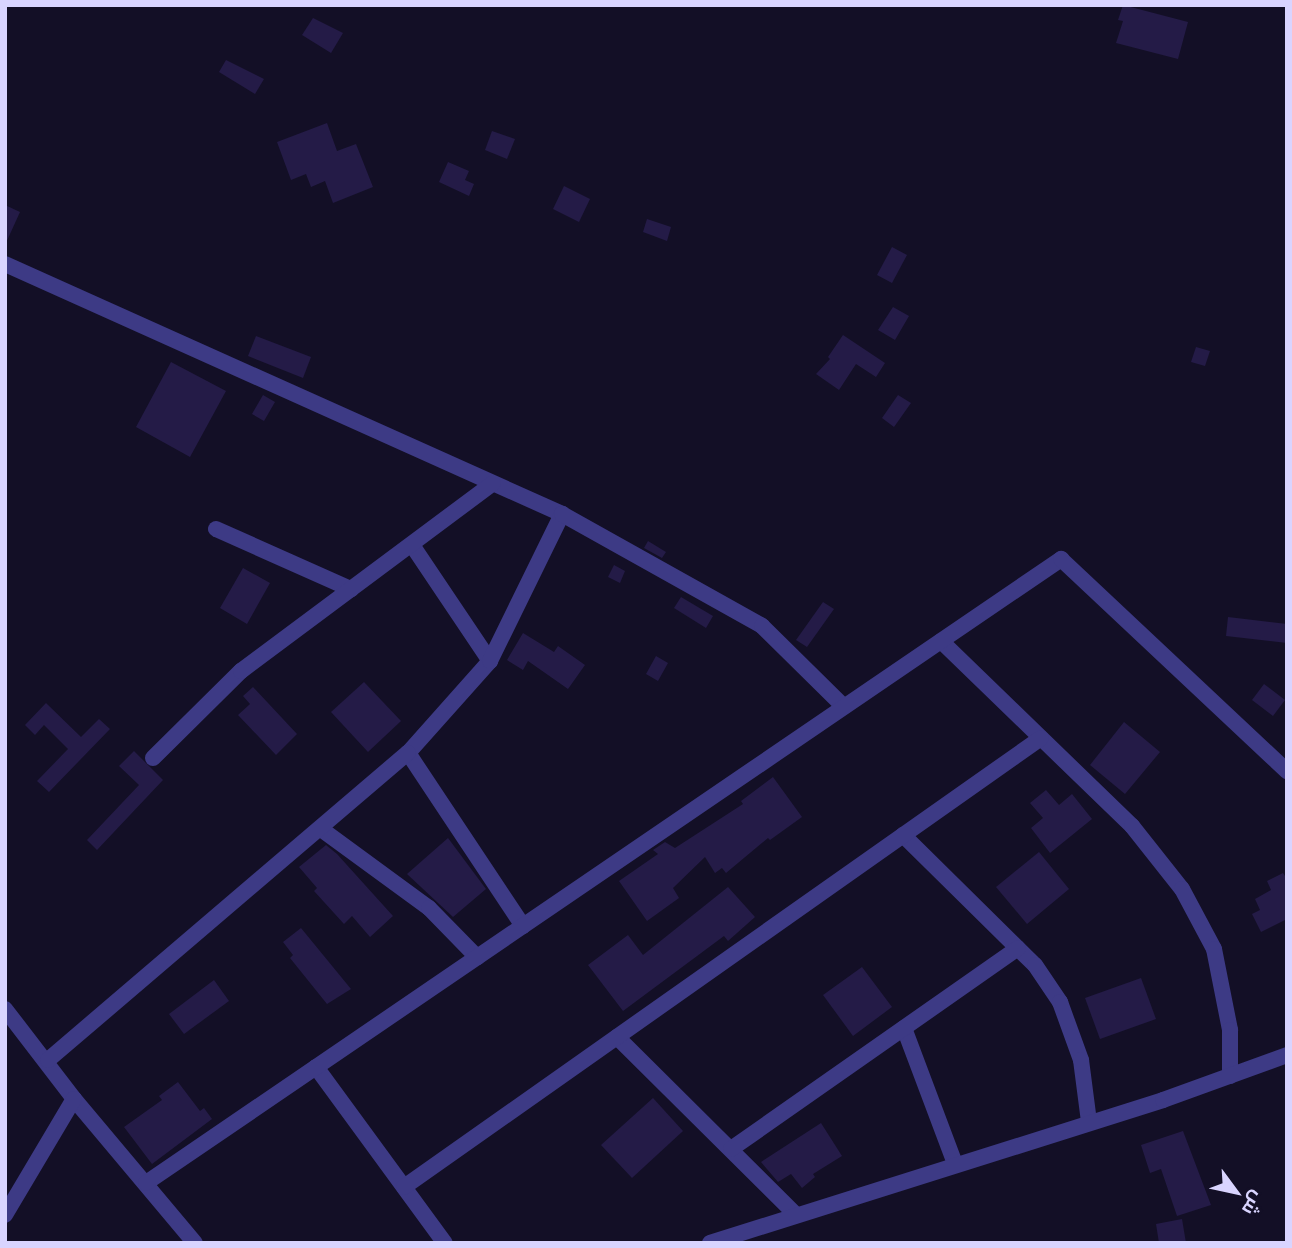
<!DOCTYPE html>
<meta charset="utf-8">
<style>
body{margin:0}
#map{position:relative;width:1292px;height:1248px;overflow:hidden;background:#130f26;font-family:"Exo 2",Cairo,sans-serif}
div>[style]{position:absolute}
.building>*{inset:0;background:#241b47}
.street>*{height:16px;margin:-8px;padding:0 8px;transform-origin:8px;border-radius:8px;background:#3d3a85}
span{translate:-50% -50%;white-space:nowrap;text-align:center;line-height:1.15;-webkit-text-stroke:6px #130f26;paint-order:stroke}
.frame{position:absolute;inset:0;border:7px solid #d9d4ff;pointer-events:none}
.north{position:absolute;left:1201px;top:1157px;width:70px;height:70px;-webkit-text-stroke:5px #130f26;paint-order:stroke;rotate:123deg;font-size:19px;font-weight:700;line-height:28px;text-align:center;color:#d9d4ff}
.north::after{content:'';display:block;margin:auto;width:24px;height:32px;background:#d9d4ff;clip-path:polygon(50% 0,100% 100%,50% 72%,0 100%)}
</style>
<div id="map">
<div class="building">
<div style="clip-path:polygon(1123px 5px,1188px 22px,1178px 59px,1116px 43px,1123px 21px,1118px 20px)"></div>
<div style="clip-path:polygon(313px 18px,343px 33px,331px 53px,302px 35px)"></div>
<div style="clip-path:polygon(226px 60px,264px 79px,255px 94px,219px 72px)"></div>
<div style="clip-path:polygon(327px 123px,337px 151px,356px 144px,373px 187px,333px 203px,325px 181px,311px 187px,306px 174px,291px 180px,277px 142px)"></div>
<div style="clip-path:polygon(492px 131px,515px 139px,507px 159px,485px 150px)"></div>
<div style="clip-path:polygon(448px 162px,469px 171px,465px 180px,474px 184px,469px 196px,439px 182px)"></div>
<div style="clip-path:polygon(564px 186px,590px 199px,579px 222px,553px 209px)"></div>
<div style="clip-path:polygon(5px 205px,20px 212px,5px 245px)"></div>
<div style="clip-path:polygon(647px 219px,671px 227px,667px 241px,643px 232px)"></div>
<div style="clip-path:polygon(892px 247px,907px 255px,892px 283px,877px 275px)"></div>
<div style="clip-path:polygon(893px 307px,909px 316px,895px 340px,878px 330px)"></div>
<div style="clip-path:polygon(843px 335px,885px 363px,876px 377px,856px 364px,839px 390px,816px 374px,830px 359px,828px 357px)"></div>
<div style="clip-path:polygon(256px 336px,311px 357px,303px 378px,248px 356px)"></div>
<div style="clip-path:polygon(1196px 347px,1210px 351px,1205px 366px,1191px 362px)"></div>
<div style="clip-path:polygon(171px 362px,226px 391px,190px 457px,136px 427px)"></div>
<div style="clip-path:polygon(263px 395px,275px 402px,264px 421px,252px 414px)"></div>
<div style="clip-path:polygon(898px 395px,911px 403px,894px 427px,882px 418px)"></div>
<div style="clip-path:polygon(648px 541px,666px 552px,662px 558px,644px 548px)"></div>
<div style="clip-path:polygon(614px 565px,625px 571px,620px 583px,608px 577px)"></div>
<div style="clip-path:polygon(243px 568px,270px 583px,247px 624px,220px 608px)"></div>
<div style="clip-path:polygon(681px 597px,713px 616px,706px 628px,674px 608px)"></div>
<div style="clip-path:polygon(823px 602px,834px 609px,807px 647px,796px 640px)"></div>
<div style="clip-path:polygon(1228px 617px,1287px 624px,1287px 643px,1226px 636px)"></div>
<div style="clip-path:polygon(523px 633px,554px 652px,558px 646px,585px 665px,568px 689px,528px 661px,523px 670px,507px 660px)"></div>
<div style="clip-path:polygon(656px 656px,668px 663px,658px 681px,646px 674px)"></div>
<div style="clip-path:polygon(364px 682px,401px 721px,368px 752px,331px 712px)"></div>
<div style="clip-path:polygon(1264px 684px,1285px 700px,1273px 716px,1252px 700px)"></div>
<div style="clip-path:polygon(253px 687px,297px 734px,276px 755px,238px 715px,250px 704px,243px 696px)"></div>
<div style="clip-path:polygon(46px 703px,81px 737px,99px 719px,110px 729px,49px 792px,37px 781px,68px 749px,44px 725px,35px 735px,25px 725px)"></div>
<div style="clip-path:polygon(1124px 722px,1160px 752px,1125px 794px,1090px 765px)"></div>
<div style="clip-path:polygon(134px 751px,163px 780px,97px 850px,87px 840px,139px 785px,119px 766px)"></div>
<div style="clip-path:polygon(773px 777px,802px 817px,770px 840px,768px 838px,726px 873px,722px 868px,715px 873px,705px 857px,673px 888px,679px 898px,647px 921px,619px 881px,658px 854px,653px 850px,665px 842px,675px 848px,743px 804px,741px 801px)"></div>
<div style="clip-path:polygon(1046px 790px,1059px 805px,1072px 794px,1092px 819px,1050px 853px,1031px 828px,1043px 818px,1030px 803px)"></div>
<div style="clip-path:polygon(448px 838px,486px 889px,453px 917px,407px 874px)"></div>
<div style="clip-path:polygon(326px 845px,337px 854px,393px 916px,370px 937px,352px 916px,344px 924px,314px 891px,317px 888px,299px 867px)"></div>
<div style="clip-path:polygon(1039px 852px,1069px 889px,1027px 924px,996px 887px)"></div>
<div style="clip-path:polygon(1283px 873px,1287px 879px,1287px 919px,1261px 932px,1252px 914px,1260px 910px,1255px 899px,1271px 890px,1267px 881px)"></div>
<div style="clip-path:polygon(728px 887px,755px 917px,728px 941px,724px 936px,623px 1011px,588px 965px,628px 935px,643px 955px)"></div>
<div style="clip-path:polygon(301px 928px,351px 989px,327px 1004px,290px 958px,293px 955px,283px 942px)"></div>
<div style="clip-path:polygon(862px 967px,892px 1007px,853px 1036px,823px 995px)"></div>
<div style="clip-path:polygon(1141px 978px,1156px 1019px,1100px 1039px,1085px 998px)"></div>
<div style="clip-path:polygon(214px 980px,229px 1001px,184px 1034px,169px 1014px)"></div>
<div style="clip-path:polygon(178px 1082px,200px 1111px,204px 1108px,212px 1119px,152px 1164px,124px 1127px,162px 1100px,159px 1096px)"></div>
<div style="clip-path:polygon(653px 1098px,683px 1131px,632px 1178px,601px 1145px)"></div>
<div style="clip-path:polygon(821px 1123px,842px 1156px,813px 1174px,815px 1177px,802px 1188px,791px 1174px,778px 1182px,761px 1162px)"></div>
<div style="clip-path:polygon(1183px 1131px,1211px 1205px,1177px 1216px,1161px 1169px,1150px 1173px,1141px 1145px)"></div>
<div style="clip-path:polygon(1182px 1219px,1186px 1243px,1159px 1243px,1156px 1224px)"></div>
</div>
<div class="street">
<div style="left:5px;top:264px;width:611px;rotate:24.17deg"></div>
<div style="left:216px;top:529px;width:148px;rotate:24deg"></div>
<div style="left:412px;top:545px;width:140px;rotate:56.1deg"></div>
<div style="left:941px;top:641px;width:266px;rotate:44.1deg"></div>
<div style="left:1132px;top:826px;width:80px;rotate:51.6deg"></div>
<div style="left:1182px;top:889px;width:68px;rotate:61.9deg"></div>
<div style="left:1214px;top:949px;width:83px;rotate:78.8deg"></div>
<div style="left:1230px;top:1030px;width:46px;rotate:90deg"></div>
<div style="left:153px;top:758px;width:124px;rotate:-44.7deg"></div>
<div style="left:241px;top:671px;width:314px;rotate:-36.7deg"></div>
<div style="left:321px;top:829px;width:134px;rotate:36.2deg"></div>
<div style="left:429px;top:908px;width:69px;rotate:45.6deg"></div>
<div style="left:903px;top:835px;width:185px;rotate:44.6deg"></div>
<div style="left:1035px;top:965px;width:45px;rotate:56deg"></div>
<div style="left:1060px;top:1002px;width:62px;rotate:70.1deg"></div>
<div style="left:1081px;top:1060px;width:63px;rotate:82.6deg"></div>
<div style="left:523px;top:926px;width:208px;rotate:-123.6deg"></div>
<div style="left:408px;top:753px;width:123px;rotate:-48.3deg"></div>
<div style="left:490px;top:661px;width:164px;rotate:-63.9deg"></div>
<div style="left:562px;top:514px;width:229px;rotate:29.2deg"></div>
<div style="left:762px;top:626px;width:115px;rotate:44.6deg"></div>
<div style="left:5px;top:1009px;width:113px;rotate:52.5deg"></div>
<div style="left:74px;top:1099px;width:188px;rotate:50deg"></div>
<div style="left:904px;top:1028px;width:145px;rotate:69.4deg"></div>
<div style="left:617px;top:1037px;width:252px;rotate:44.8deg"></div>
<div style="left:48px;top:1060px;width:473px;rotate:-40.5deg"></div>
<div style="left:316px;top:1067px;width:218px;rotate:53.8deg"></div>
<div style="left:731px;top:1149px;width:350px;rotate:-35deg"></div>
<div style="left:146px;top:1183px;width:1108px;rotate:-34.29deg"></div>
<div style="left:1061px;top:559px;width:310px;rotate:43.2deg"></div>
<div style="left:404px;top:1187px;width:779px;rotate:-35.18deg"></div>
<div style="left:5px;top:1215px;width:135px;rotate:-59.3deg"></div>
<div style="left:710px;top:1243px;width:475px;rotate:-17.5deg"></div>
<div style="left:1163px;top:1100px;width:132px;rotate:-19.9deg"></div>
</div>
<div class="frame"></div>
<div class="north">ش</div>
</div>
